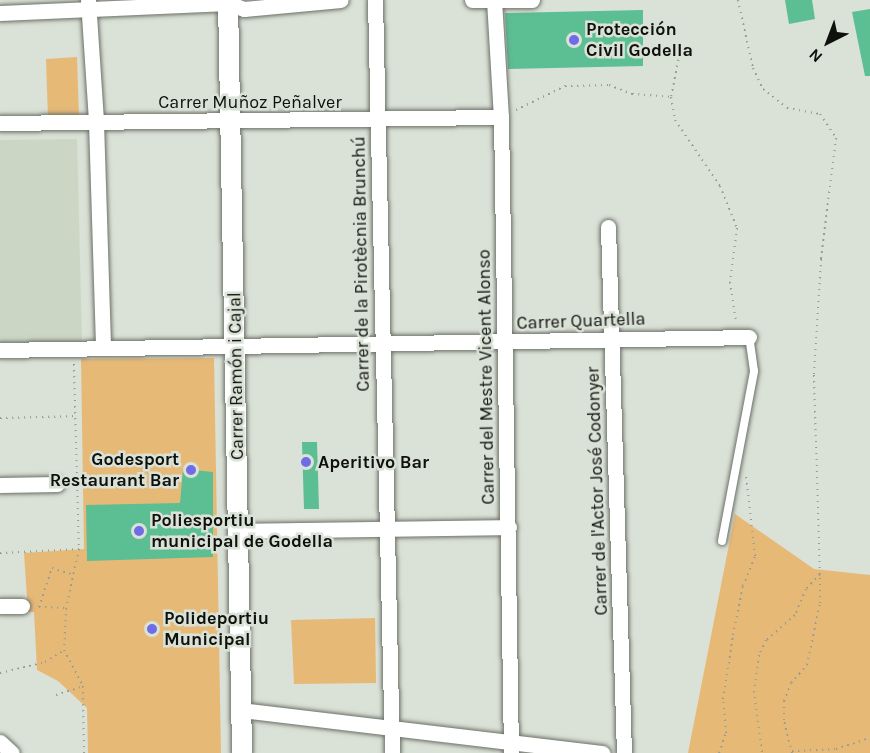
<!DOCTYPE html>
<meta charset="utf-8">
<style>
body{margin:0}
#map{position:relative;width:870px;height:753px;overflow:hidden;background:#dae1d6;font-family:Karla,sans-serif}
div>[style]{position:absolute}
.built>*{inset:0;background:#ccd6c5}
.green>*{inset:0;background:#e7b977}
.building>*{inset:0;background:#5cbe93}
.path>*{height:2px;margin-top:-1px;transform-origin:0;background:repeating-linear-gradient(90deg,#979d94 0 1.5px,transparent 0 6px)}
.roads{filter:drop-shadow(0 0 2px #6c7168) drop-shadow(0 0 2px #6c7168)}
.service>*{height:8px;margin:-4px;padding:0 4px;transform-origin:4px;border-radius:4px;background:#fff}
.minor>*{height:15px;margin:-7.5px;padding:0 7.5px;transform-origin:7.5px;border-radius:7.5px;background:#fff}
.tertiary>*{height:20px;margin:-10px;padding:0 10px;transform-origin:10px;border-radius:10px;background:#fff}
.dots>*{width:16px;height:16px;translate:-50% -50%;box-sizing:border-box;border:3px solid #dae1d6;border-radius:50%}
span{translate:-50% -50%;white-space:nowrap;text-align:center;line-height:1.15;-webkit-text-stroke:5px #dae1d6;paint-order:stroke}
.poi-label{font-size:18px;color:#0f110d;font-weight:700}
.left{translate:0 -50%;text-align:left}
.right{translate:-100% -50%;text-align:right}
.street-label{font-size:18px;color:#0f110d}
.north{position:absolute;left:798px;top:12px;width:60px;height:60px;-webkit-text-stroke:4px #dae1d6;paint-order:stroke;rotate:222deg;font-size:16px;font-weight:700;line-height:24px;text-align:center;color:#0f110d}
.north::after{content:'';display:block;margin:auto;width:21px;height:27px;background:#0f110d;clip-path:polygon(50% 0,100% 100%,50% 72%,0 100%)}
</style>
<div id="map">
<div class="built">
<div style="clip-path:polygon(77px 139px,82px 342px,0 343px,0 140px)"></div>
</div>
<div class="green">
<div style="clip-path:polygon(77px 57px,79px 117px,48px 119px,46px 59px)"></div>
<div style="clip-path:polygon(214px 358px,221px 753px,88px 753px,87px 708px,58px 681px,37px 670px,34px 612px,28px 612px,24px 553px,84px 549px,81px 359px)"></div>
<div style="clip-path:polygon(735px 514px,814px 569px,870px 575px,870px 753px,688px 753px)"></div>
<div style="clip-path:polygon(375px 618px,376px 683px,294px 684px,291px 620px)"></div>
</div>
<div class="building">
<div style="clip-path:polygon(785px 0,812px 0,815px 19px,789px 24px)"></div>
<div style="clip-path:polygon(870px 9px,870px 76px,865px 76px,852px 12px)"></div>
<div style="clip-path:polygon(643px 10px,643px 66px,508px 69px,505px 13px)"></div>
<div style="clip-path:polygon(302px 442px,317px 442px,319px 509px,304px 509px)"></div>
<div style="clip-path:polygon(183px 469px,213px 472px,213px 557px,87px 561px,86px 505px,180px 503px)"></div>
</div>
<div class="path">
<div style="left:738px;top:0;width:70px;rotate:77.6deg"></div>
<div style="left:753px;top:68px;width:23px;rotate:65deg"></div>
<div style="left:763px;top:89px;width:31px;rotate:38deg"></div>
<div style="left:787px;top:108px;width:34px;rotate:10deg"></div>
<div style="left:820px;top:114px;width:29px;rotate:56deg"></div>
<div style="left:836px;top:138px;width:122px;rotate:97.1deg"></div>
<div style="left:821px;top:259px;width:116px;rotate:93.5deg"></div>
<div style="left:814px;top:375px;width:199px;rotate:88.3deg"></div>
<div style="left:820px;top:574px;width:21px;rotate:133deg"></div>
<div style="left:806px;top:589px;width:28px;rotate:113deg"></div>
<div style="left:795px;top:615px;width:38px;rotate:139deg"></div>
<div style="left:766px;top:640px;width:17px;rotate:115deg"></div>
<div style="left:759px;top:655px;width:36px;rotate:98deg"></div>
<div style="left:754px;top:691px;width:63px;rotate:82.6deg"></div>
<div style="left:682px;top:42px;width:56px;rotate:101.3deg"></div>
<div style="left:671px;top:97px;width:23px;rotate:80deg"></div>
<div style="left:675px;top:120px;width:80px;rotate:55.7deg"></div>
<div style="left:720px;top:186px;width:45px;rotate:68deg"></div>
<div style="left:737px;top:228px;width:54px;rotate:97.4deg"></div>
<div style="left:730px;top:282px;width:40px;rotate:81.5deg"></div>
<div style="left:516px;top:110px;width:55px;rotate:-26.1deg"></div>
<div style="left:565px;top:86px;width:44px;rotate:-1.3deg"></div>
<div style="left:609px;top:85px;width:25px;rotate:21deg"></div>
<div style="left:632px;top:94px;width:39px;rotate:4deg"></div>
<div style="left:74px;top:364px;width:185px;rotate:88.5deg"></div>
<div style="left:79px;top:549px;width:60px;rotate:102.4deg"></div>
<div style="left:66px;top:608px;width:42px;rotate:92.7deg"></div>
<div style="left:64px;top:650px;width:41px;rotate:62.2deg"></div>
<div style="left:83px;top:686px;width:67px;rotate:89.1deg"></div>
<div style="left:0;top:418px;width:75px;rotate:-1.5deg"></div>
<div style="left:0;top:553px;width:79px;rotate:-2.9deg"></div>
<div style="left:39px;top:607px;width:41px;rotate:-71.6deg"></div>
<div style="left:52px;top:568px;width:23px;rotate:18deg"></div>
<div style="left:39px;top:607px;width:27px;rotate:2deg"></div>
<div style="left:0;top:673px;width:46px;rotate:-13.7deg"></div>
<div style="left:45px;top:662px;width:22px;rotate:-32deg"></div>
<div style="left:56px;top:695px;width:28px;rotate:-18deg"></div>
<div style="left:792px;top:751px;width:44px;rotate:-2.6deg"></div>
<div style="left:836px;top:749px;width:36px;rotate:-18deg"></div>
<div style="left:719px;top:753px;width:21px;rotate:-71deg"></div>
<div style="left:726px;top:733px;width:34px;rotate:-95deg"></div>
<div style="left:723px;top:699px;width:65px;rotate:-81.1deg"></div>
<div style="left:733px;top:635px;width:50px;rotate:-78.5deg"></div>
<div style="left:743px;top:586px;width:32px;rotate:-68deg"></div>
<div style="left:755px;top:556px;width:82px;rotate:-96.3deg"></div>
<div style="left:792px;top:753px;width:34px;rotate:-104deg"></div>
<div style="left:784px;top:720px;width:19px;rotate:-90deg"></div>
<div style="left:784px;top:701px;width:19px;rotate:-69deg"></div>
<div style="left:791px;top:683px;width:24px;rotate:-48deg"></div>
<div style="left:807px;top:665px;width:63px;rotate:-78.2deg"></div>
<div style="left:820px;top:603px;width:29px;rotate:-90deg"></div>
</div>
<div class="roads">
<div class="service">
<div style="left:722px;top:541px;width:173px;rotate:-79.3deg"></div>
<div style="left:754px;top:371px;width:34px;rotate:-98deg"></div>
</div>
<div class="minor">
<div style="left:88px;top:0;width:122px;rotate:86.2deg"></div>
<div style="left:96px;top:122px;width:226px;rotate:88.2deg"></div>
<div style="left:375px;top:0;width:753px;rotate:88.71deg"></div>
<div style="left:472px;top:0;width:60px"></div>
<div style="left:494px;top:0;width:117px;rotate:86.6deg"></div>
<div style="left:501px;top:117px;width:636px;rotate:89.1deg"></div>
<div style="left:0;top:13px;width:228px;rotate:-2.5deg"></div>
<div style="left:228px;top:3px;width:17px;rotate:21deg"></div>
<div style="left:244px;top:9px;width:97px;rotate:-5.3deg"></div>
<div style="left:0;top:123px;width:501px;rotate:-0.69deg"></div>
<div style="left:608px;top:227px;width:526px;rotate:88.26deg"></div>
<div style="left:0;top:350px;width:749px;rotate:-0.99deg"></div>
<div style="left:0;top:485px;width:57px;rotate:-1deg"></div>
<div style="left:238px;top:531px;width:271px;rotate:-0.8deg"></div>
<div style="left:0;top:606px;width:22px"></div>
<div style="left:241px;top:710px;width:364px;rotate:6.8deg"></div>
<div style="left:0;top:742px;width:16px;rotate:43deg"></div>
</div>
<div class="tertiary">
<div style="left:228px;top:0;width:753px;rotate:88.93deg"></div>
</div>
</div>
<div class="dots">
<div style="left:574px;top:40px;background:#6e6de7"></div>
<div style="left:306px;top:462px;background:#6e6de7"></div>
<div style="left:191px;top:470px;background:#6e6de7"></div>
<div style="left:139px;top:531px;background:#6e6de7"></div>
<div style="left:152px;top:629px;background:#6e6de7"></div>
</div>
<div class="poi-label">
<span class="left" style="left:586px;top:40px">Protección<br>Civil Godella</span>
<span class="right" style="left:179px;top:470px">Godesport<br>Restaurant Bar</span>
<span class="left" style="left:318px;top:462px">Aperitivo Bar</span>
<span class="left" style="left:151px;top:531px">Poliesportiu<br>municipal de Godella</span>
<span class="left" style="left:164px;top:629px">Polideportiu<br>Municipal</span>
</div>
<div class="street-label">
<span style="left:250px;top:102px">Carrer Muñoz Peñalver</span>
<span style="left:361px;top:264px;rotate:-91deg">Carrer de la Pirotècnia Brunchú</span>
<span style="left:581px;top:321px;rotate:-2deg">Carrer Quartella</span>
<span style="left:236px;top:376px;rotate:-91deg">Carrer Ramón i Cajal</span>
<span style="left:486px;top:377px;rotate:-91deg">Carrer del Mestre Vicent Alonso</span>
<span style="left:597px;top:491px;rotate:-92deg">Carrer de l'Actor José Codonyer</span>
</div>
<div class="north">N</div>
</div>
